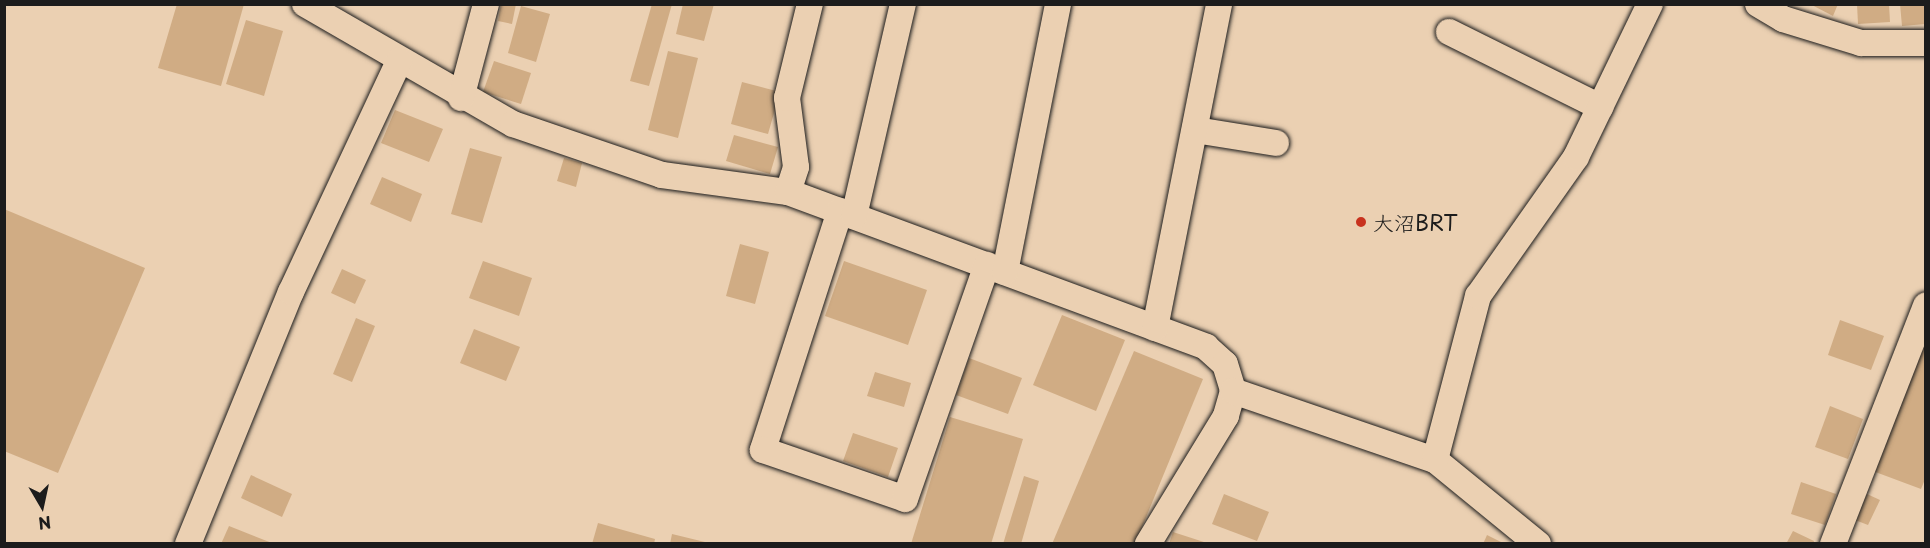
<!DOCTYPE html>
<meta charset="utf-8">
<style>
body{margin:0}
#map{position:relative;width:1930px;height:548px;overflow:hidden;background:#ebd0b2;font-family:"Playpen Sans","Klee One",sans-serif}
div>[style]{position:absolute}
.building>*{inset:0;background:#d0ac84}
.roads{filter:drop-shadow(0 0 2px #1c1c1c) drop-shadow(0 0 2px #1c1c1c)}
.minor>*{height:26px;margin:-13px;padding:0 13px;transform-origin:13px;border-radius:13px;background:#ebd0b2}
.dots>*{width:16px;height:16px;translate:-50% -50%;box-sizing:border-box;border:3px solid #ebd0b2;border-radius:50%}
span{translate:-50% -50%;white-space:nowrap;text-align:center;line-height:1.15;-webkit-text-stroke:4.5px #ebd0b2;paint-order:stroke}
.poi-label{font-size:21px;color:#1c1c1c}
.left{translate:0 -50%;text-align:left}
.frame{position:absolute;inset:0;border:6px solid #1c1c1c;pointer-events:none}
.north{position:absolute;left:12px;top:476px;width:60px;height:60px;-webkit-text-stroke:4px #ebd0b2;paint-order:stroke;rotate:171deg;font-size:16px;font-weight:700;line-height:24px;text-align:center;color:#1c1c1c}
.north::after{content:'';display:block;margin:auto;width:21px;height:27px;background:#1c1c1c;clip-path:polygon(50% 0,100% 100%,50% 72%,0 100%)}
</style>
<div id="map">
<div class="building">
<div style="clip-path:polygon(177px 4px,244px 4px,221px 86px,158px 68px)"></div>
<div style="clip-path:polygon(501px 4px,516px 4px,512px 24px,498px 21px)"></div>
<div style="clip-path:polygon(652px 4px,672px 4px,649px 86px,630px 81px)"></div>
<div style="clip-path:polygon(683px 4px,714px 4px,704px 41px,676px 34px)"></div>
<div style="clip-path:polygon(1810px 4px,1838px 4px,1833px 16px)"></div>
<div style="clip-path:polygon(1857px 4px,1889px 4px,1890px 22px,1858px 24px)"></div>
<div style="clip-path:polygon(1900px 4px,1926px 4px,1926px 24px,1902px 26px)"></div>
<div style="clip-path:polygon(521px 6px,550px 14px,536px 62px,508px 53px)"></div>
<div style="clip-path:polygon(246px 20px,283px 31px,264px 96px,226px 84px)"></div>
<div style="clip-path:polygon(668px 51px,698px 58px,678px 138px,648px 130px)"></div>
<div style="clip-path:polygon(494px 61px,531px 73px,521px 104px,483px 92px)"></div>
<div style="clip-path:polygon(742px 82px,780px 92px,768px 134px,731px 124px)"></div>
<div style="clip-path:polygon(395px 110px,443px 129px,429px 162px,381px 143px)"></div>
<div style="clip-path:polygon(734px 135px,778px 147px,770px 174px,726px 161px)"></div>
<div style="clip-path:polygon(470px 148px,502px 157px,482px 223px,451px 214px)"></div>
<div style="clip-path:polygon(564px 158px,582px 163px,576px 187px,557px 181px)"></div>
<div style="clip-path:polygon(382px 177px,422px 194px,411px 222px,370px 204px)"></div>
<div style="clip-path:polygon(4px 209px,145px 268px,58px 473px,4px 451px)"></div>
<div style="clip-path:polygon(740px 244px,769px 252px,755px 304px,726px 296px)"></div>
<div style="clip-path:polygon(483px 261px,532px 278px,519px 316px,469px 298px)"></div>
<div style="clip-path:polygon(844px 261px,927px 290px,908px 345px,825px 316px)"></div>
<div style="clip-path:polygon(342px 269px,366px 280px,355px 304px,331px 293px)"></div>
<div style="clip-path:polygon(1062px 315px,1125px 340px,1096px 411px,1033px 385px)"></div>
<div style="clip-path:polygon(356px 318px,375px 326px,352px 382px,333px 374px)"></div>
<div style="clip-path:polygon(1840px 320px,1884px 336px,1871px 370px,1828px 355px)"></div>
<div style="clip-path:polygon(474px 329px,520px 347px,506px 381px,460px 363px)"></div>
<div style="clip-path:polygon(1919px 345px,1926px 348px,1926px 477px,1921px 489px,1870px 470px)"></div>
<div style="clip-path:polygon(1134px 351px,1203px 379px,1135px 544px,1052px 544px)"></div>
<div style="clip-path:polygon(969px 358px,1022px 378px,1008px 414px,956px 395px)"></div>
<div style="clip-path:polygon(875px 372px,911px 383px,904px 407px,867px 396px)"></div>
<div style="clip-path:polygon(1830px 406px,1863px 419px,1848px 459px,1815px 447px)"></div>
<div style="clip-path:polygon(950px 417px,1023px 439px,991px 544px,911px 544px)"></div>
<div style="clip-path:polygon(853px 433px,898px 448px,888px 477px,843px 461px)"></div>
<div style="clip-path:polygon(251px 475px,292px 494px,282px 517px,241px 498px)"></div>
<div style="clip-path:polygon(1024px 476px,1039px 481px,1021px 544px,1003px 544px)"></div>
<div style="clip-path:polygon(1801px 482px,1836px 494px,1825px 525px,1791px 514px)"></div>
<div style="clip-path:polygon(1224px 494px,1269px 512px,1257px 541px,1212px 524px)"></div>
<div style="clip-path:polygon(1867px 494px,1880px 500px,1868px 525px,1855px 520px)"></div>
<div style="clip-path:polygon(598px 523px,655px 539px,654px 544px,592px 544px)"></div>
<div style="clip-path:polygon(229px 526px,272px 543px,272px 544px,221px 544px)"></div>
<div style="clip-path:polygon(1793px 531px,1814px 541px,1813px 544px,1786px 544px)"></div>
<div style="clip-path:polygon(1173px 532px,1207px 543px,1207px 544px,1169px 544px)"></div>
<div style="clip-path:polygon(672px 534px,709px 543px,709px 544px,670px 544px)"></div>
<div style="clip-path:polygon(1487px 535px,1505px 544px,1483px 544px)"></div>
</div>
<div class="roads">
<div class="minor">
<div style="left:305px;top:4px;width:240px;rotate:30deg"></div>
<div style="left:513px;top:124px;width:157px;rotate:18.9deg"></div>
<div style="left:662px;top:175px;width:127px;rotate:7.7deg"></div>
<div style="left:788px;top:192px;width:446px;rotate:20.3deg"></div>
<div style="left:1206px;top:347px;width:25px;rotate:42deg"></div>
<div style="left:1225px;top:364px;width:28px;rotate:73deg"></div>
<div style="left:1233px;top:391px;width:26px;rotate:106deg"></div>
<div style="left:1226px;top:416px;width:150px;rotate:121.4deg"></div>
<div style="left:1758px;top:4px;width:29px;rotate:31deg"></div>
<div style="left:1783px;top:19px;width:82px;rotate:17.1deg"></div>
<div style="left:1861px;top:43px;width:65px"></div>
<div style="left:1449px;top:32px;width:169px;rotate:26.4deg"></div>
<div style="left:461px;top:98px;width:97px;rotate:-75.1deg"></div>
<div style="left:1195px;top:130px;width:82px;rotate:9.1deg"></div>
<div style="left:788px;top:192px;width:26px;rotate:-72deg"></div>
<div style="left:796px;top:167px;width:70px;rotate:-97.4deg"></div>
<div style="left:787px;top:98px;width:97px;rotate:-76.3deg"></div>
<div style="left:840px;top:211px;width:251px;rotate:107.9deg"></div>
<div style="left:763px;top:450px;width:150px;rotate:19deg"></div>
<div style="left:905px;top:499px;width:248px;rotate:-70.7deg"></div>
<div style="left:854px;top:216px;width:218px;rotate:-77deg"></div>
<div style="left:1005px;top:272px;width:273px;rotate:-78.8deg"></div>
<div style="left:1155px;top:328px;width:330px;rotate:-78.8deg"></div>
<div style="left:1233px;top:391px;width:213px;rotate:18.9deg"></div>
<div style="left:1435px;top:460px;width:133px;rotate:39.2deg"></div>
<div style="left:1435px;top:460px;width:170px;rotate:-75.3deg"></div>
<div style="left:1478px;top:296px;width:170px;rotate:-54.8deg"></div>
<div style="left:1576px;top:157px;width:170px;rotate:-64.2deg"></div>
<div style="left:188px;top:544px;width:272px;rotate:-67.8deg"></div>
<div style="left:291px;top:292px;width:255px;rotate:-64.9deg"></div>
<div style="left:1833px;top:544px;width:256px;rotate:-68.7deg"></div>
</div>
</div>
<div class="dots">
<div style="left:1361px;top:222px;background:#c8321e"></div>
</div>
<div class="poi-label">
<span class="left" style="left:1373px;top:222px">大沼BRT</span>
</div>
<div class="frame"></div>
<div class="north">N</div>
</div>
